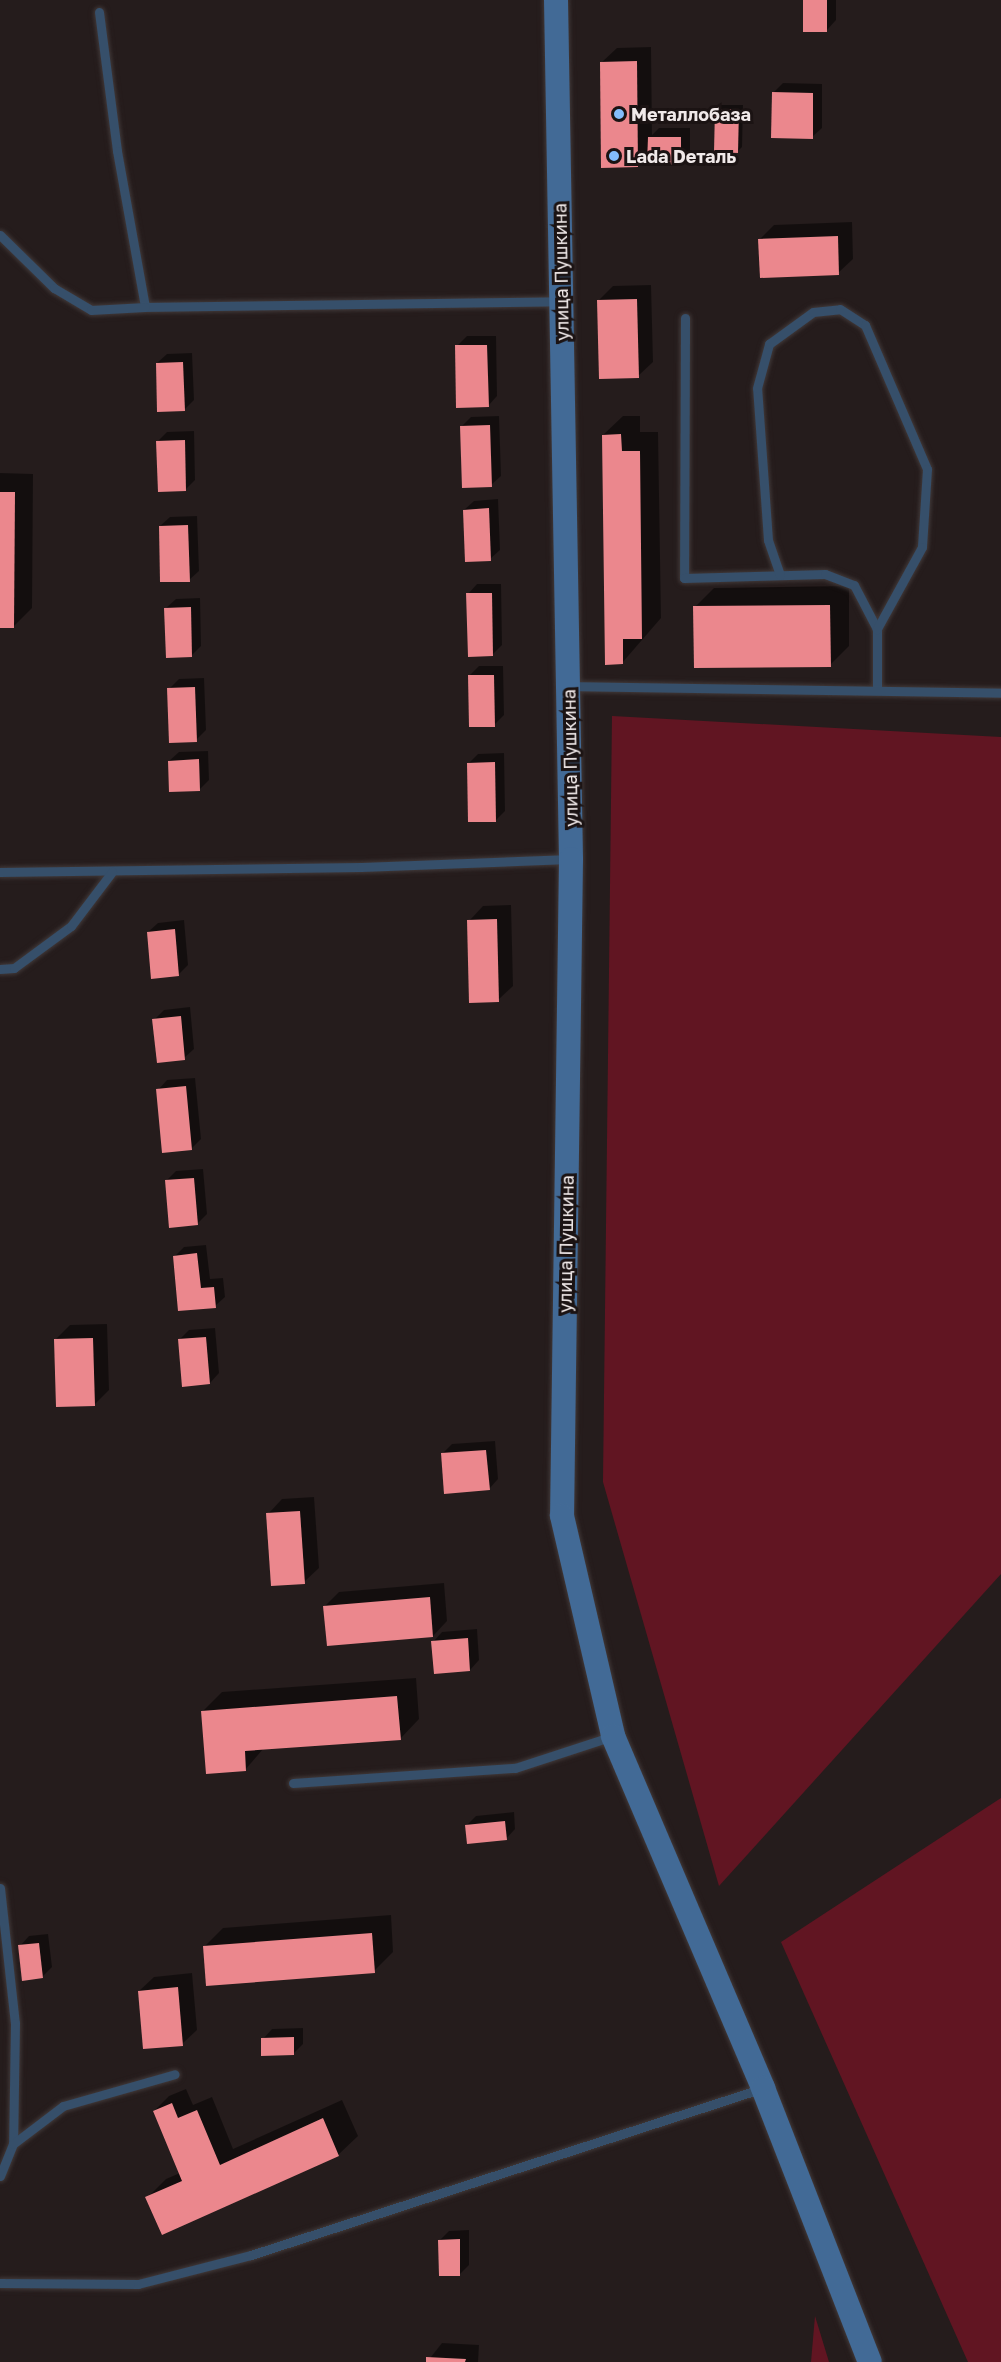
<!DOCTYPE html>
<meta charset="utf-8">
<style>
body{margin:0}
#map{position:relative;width:1001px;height:2362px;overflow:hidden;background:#251c1c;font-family:"Golos Text",sans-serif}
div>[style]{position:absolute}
.green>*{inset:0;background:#611522}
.shadow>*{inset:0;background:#0007}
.building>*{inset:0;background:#eb878d}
.roads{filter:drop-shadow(0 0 2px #413939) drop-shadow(0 0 2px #413939)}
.lane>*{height:9px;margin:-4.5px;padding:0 4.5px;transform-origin:4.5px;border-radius:4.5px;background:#364f6a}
.secondary>*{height:24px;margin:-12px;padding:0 12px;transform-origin:12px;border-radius:12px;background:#426a96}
.dots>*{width:16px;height:16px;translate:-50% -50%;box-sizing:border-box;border:3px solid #1b1313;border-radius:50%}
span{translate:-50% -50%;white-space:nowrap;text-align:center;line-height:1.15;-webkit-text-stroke:6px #1b1313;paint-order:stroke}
.poi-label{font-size:18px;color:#f0e9e9;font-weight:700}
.left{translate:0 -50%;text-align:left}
.street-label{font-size:18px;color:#f0e9e9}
</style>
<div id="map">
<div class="green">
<div style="clip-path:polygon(612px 716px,1001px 737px,1001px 1574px,719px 1886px,603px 1482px)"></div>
<div style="clip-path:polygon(1001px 1798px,1001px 2362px,968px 2362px,781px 1942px)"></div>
<div style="clip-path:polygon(815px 2316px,829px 2362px,811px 2362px)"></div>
</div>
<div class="shadow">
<div style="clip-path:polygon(804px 0,836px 0,836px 20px,827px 30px)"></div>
<div style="clip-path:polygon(651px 47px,652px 135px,659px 128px,690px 128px,690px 154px,680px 163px,649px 154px,638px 166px,602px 62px,617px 48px)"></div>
<div style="clip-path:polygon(783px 83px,822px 84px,822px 128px,812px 137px,773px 93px)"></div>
<div style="clip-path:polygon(721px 105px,743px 105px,742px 147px,738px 151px,717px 109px)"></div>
<div style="clip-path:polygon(852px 222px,853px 259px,838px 273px,760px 239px,774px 225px)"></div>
<div style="clip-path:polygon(651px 285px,653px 362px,638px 376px,599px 300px,613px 286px)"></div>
<div style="clip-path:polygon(467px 336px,496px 336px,497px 396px,488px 406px,457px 346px)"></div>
<div style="clip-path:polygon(192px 353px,194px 400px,184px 410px,157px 363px,167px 354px)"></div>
<div style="clip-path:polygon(499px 416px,501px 476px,491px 485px,461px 427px,471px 417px)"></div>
<div style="clip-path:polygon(623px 416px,640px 416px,640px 432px,658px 432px,661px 618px,622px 663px,603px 435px)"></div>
<div style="clip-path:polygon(194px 431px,195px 480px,185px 490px,157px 442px,167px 432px)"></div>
<div style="clip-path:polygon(0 473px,33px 474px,32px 608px,13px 627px,0 627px)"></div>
<div style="clip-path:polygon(498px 499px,500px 550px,490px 559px,464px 510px,474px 501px)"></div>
<div style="clip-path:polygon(197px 516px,199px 571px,189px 580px,160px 526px,170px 517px)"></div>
<div style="clip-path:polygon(477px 584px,501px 584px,502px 645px,492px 655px,468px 594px)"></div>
<div style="clip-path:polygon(849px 586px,849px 646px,830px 665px,695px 607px,714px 588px)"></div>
<div style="clip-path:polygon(200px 598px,201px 646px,191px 656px,166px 608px,176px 599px)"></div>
<div style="clip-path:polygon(479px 666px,503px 666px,504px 715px,494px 725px,469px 676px)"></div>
<div style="clip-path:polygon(204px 678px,206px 730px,196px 740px,169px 689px,179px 679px)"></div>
<div style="clip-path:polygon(208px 751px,209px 780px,200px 789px,169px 761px,179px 752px)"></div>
<div style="clip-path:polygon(504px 753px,505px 811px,496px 820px,468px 764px,478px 754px)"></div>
<div style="clip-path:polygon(511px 905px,513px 986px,498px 1000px,469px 921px,483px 906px)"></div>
<div style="clip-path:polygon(184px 920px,188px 965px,178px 975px,148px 932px,158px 923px)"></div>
<div style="clip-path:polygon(190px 1007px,194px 1049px,184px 1058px,154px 1020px,164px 1010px)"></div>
<div style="clip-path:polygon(195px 1078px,201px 1139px,191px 1149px,158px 1090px,167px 1080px)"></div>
<div style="clip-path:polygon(203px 1169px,207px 1214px,198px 1223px,166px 1181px,176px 1171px)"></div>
<div style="clip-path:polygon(206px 1245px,210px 1279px,223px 1278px,225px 1297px,215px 1306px,175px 1256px,184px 1247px)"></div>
<div style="clip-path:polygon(107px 1324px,109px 1390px,94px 1405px,56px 1339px,70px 1325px)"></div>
<div style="clip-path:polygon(215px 1328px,219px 1373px,210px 1383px,179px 1340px,189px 1330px)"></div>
<div style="clip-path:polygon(495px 1441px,498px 1479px,489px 1489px,442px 1454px,452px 1444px)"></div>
<div style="clip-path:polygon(314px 1497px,319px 1568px,304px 1582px,268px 1514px,282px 1499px)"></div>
<div style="clip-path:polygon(444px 1583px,447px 1621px,433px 1636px,325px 1606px,339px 1592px)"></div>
<div style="clip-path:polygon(477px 1629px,479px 1660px,470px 1670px,433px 1642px,442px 1632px)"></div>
<div style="clip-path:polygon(416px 1678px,419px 1719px,400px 1739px,264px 1748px,245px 1770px,203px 1711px,222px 1692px)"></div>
<div style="clip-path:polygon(514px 1812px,515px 1829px,506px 1839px,467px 1825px,476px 1816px)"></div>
<div style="clip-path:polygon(391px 1915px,393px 1952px,374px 1971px,204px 1947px,223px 1928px)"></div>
<div style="clip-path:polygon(48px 1934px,52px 1967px,42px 1977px,20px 1946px,29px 1936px)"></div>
<div style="clip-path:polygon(192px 1973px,197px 2030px,182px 2044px,139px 1991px,154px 1977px)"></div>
<div style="clip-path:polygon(303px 2028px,303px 2044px,293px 2054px,263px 2039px,272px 2029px)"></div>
<div style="clip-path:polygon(186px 2089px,193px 2105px,212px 2097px,233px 2149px,342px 2100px,358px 2136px,338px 2155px,147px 2198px,166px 2179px,180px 2173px,154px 2111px,169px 2096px)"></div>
<div style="clip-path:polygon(469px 2230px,469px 2265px,460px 2274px,440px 2240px,449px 2231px)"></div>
<div style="clip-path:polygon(442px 2343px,479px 2345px,478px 2362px,427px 2362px)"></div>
</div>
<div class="building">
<div style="clip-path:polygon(803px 0,827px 0,827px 32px,803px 32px)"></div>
<div style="clip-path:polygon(637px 61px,638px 167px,601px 168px,600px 62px)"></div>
<div style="clip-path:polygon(772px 92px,813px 93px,813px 139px,771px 138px)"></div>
<div style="clip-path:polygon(715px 109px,739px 109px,738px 153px,714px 152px)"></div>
<div style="clip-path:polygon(648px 137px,681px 137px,681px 165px,647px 164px)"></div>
<div style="clip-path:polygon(838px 236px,839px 275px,760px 278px,758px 239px)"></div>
<div style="clip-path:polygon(637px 299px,639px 378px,599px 379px,597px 300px)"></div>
<div style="clip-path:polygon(455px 345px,487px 345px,489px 407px,456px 408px)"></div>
<div style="clip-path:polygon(183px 362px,185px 411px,157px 412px,156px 363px)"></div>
<div style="clip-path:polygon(490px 425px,492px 487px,462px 488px,460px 426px)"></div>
<div style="clip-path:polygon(621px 434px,622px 451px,640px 451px,642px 639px,623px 639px,623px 664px,605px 665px,602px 435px)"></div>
<div style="clip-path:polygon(185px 440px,186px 491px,158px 492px,156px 441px)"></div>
<div style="clip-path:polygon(0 492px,15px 492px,14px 628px,0 628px)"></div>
<div style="clip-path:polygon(489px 508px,491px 561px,465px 562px,463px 510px)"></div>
<div style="clip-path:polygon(188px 525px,190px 582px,160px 582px,159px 526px)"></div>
<div style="clip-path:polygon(466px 593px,492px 593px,493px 656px,468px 657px)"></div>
<div style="clip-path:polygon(830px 605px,831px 667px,694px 668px,693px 606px)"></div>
<div style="clip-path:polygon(191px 607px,192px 657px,166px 658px,164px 608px)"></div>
<div style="clip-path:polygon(468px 675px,494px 675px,495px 727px,469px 727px)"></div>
<div style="clip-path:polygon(195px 687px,197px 742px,169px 743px,167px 688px)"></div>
<div style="clip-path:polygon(199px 759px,200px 791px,169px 792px,168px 761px)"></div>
<div style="clip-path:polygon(495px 762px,496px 822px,468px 822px,467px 763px)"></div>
<div style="clip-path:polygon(497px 919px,499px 1002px,469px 1003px,467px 920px)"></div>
<div style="clip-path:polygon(175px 929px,179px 976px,151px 979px,147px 932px)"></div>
<div style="clip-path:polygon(181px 1016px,185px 1060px,157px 1063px,152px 1019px)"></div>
<div style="clip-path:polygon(186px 1086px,192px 1150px,162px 1153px,156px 1089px)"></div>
<div style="clip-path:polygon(194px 1178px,198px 1225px,169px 1228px,165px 1180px)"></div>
<div style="clip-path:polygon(197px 1253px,201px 1288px,214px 1287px,216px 1308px,178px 1311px,173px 1256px)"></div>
<div style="clip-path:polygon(206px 1337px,210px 1384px,182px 1387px,178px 1339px)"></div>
<div style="clip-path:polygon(93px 1338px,95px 1406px,56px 1407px,54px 1339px)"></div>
<div style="clip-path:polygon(486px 1450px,490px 1490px,444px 1494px,441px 1453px)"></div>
<div style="clip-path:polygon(300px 1511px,305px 1584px,271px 1586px,266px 1513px)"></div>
<div style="clip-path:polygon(430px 1597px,433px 1637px,327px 1646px,323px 1606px)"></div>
<div style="clip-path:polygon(468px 1638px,470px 1671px,434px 1674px,431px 1641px)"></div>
<div style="clip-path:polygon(397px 1696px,401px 1740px,245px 1751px,246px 1771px,206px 1774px,201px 1711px)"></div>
<div style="clip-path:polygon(505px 1821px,507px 1840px,467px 1844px,465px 1825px)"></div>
<div style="clip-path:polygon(372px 1933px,375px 1973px,206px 1986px,203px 1946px)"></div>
<div style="clip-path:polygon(39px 1943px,43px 1978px,22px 1981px,18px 1945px)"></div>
<div style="clip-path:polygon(178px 1987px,183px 2046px,143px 2049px,138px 1991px)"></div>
<div style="clip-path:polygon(294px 2037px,294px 2055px,261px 2056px,261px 2038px)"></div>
<div style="clip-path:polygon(172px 2103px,178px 2118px,197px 2110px,220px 2165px,323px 2118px,339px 2156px,162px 2235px,145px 2197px,182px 2181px,153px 2111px)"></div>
<div style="clip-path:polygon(460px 2239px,460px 2276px,439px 2276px,438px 2240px)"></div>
<div style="clip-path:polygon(426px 2357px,466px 2359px,465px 2362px,426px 2362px)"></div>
</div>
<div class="roads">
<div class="lane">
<div style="left:99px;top:12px;width:140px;rotate:82.6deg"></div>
<div style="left:117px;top:151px;width:158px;rotate:79.8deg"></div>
<div style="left:145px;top:307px;width:414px;rotate:-0.8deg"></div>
<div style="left:0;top:235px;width:76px;rotate:44.5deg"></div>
<div style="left:54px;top:288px;width:43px;rotate:30.7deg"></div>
<div style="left:91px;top:310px;width:54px;rotate:-3.2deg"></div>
<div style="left:685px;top:318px;width:260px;rotate:90.2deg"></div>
<div style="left:684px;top:578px;width:141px;rotate:-1.6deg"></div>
<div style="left:825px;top:574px;width:31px;rotate:21deg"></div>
<div style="left:854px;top:585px;width:50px;rotate:62.4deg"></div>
<div style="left:877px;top:629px;width:61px;rotate:90deg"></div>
<div style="left:780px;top:575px;width:37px;rotate:-109deg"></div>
<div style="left:768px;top:540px;width:152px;rotate:-94.1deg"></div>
<div style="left:757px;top:388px;width:46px;rotate:-74.7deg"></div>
<div style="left:769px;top:344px;width:54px;rotate:-36deg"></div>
<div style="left:813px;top:312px;width:27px;rotate:-6deg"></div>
<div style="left:840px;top:309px;width:30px;rotate:33deg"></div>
<div style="left:865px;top:325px;width:157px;rotate:66.7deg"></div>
<div style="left:927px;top:469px;width:78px;rotate:93.7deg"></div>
<div style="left:922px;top:547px;width:94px;rotate:118.8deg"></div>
<div style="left:568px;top:686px;width:433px;rotate:0.9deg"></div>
<div style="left:0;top:872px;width:361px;rotate:-0.8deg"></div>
<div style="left:361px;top:867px;width:209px;rotate:-2.2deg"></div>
<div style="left:0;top:969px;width:14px;rotate:-4deg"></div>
<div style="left:14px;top:968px;width:71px;rotate:-36.4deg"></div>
<div style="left:71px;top:926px;width:68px;rotate:-52.8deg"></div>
<div style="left:293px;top:1783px;width:223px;rotate:-3.9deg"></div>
<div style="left:515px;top:1768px;width:103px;rotate:-18.1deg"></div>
<div style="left:0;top:1888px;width:136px;rotate:83.7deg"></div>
<div style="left:15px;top:2023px;width:121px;rotate:90.9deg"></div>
<div style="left:0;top:2176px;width:35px;rotate:-68deg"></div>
<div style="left:13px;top:2144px;width:63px;rotate:-37.2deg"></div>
<div style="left:63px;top:2106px;width:116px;rotate:-15.9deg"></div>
<div style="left:0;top:2283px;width:138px;rotate:0.4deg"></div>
<div style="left:138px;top:2284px;width:117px;rotate:-14.4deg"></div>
<div style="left:251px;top:2255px;width:539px;rotate:-18.06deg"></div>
</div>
<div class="secondary">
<div style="left:556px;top:0;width:859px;rotate:89deg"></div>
<div style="left:571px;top:859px;width:657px;rotate:90.78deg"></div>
<div style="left:562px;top:1516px;width:226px;rotate:76.9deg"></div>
<div style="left:613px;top:1736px;width:383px;rotate:66.9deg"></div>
<div style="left:763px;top:2088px;width:294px;rotate:68.7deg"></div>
</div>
</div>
<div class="dots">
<div style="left:619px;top:114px;background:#83bcfb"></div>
<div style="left:614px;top:156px;background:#83bcfb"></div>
</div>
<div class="poi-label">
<span class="left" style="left:631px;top:114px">Металлобаза</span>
<span class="left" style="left:626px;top:156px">Lada Dеталь</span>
</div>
<div class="street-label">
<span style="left:561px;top:272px;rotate:-91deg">улица Пушкина</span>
<span style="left:570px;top:758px;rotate:-91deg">улица Пушкина</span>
<span style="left:566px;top:1244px;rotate:-89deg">улица Пушкина</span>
</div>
</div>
